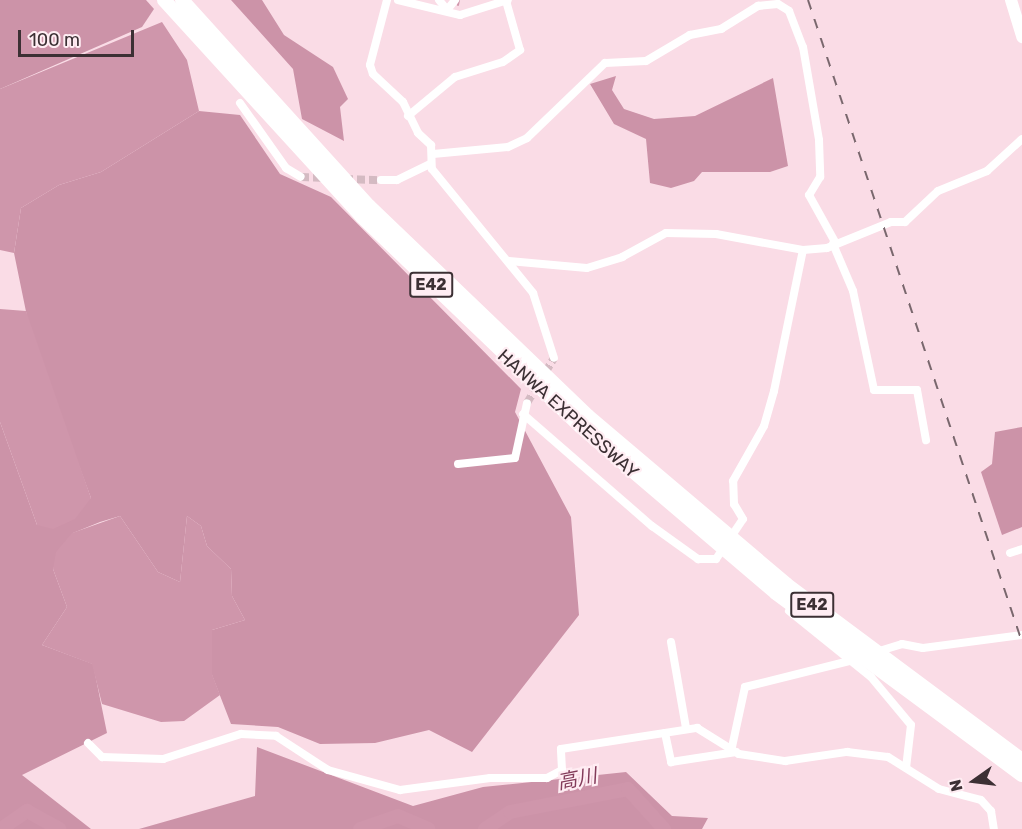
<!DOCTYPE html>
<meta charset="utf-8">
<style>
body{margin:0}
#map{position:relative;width:1022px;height:829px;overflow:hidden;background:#fadce6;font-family:Rubik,"Noto Sans JP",sans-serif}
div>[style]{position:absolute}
.forest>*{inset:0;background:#cc93a8}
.water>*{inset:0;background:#cf96ab}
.stream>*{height:2px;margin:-1px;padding:0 1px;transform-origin:1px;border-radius:1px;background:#cf96ab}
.river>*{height:14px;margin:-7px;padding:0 7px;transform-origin:7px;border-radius:7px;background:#cf96ab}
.street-tunnel>*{height:8px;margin-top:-4px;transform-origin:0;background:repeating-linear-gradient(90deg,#d4bac2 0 8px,transparent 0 12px)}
.street>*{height:8px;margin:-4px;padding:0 4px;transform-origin:4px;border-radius:4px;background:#fff}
.primary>*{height:12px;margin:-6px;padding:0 6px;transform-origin:6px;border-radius:6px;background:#fff}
.highway>*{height:14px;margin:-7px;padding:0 7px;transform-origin:7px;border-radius:7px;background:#fff}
.rail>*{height:2px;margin-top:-1px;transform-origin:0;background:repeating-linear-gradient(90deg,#79676d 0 10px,transparent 0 20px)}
span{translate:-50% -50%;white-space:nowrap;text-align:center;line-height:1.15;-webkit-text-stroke:4.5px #ffedf3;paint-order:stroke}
.shield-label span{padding:2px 4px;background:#ffedf3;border:2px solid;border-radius:4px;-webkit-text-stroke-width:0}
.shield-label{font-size:16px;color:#3c3034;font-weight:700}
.street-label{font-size:18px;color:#3c3034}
.water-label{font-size:20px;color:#833c5a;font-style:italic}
.north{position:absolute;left:944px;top:751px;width:60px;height:60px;-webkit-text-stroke:4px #ffedf3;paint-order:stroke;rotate:256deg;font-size:16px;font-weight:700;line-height:24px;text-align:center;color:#3c3034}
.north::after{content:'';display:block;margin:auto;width:21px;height:27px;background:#3c3034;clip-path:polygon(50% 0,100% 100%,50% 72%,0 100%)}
.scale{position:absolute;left:18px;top:30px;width:116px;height:27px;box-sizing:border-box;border:3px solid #3c3034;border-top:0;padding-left:8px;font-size:18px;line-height:21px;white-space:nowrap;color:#3c3034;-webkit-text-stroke:4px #ffedf3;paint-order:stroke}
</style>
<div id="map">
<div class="forest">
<div style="clip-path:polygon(0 0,146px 0,154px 9px,142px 27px,0 89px)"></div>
<div style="clip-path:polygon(231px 0,262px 0,284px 35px,333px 67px,348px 99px,340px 107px,344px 141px,302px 119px,293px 69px)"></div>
<div style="clip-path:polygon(616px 76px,612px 90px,624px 109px,654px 119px,695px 116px,773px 78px,788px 166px,770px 172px,702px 172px,694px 181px,671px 188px,650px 183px,646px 139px,614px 124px,590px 84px)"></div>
<div style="clip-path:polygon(199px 111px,240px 115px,280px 174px,331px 197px,521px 389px,515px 412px,571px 517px,579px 615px,472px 752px,429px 730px,375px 743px,320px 744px,278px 727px,231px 724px,212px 675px,212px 630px,245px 620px,232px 596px,231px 569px,207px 546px,201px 526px,187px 516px,180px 582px,158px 572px,120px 516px,100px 522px,73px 533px,53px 569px,67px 607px,42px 645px,93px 664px,107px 733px,22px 775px,91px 829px,0 829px,0 422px,37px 525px,91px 498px,31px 336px,14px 253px,21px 208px,59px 185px,101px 172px)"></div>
<div style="clip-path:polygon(1022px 427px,1022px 527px,1002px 535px,981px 472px,992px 464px,995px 432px)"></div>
<div style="clip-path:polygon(257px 747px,413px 806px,483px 787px,626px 772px,672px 816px,708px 818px,702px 829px,139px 829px,255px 796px)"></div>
</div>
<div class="water">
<div style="clip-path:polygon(162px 22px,187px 60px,199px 111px,101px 172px,59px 185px,21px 208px,14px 253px,0 250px,0 89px)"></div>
<div style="clip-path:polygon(0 309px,26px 311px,91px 498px,75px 519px,53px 529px,37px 525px,0 422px)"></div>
<div style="clip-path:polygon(120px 516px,158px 572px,180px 582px,187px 516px,201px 526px,207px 546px,231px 569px,232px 596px,245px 620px,212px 630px,212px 674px,220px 695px,184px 721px,161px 722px,102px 704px,92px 664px,42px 645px,67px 607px,53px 569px,56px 552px,72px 533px)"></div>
</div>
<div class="stream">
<div style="left:458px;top:5px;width:5px;rotate:-79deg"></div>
</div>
<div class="river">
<div style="left:1px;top:829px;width:32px;rotate:-35deg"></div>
<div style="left:27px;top:811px;width:37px;rotate:29deg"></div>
<div style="left:360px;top:829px;width:40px;rotate:-18.9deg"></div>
<div style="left:398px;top:816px;width:33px;rotate:23deg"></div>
<div style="left:485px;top:829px;width:30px;rotate:-34deg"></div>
<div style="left:510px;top:812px;width:120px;rotate:-11deg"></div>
<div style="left:628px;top:789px;width:54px;rotate:48deg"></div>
</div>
<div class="street-tunnel">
<div style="left:301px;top:177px;width:26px;rotate:2deg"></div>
<div style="left:345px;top:179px;width:36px;rotate:2deg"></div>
<div style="left:527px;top:403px;width:52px;rotate:-59deg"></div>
</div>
<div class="street">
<div style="left:387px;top:0;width:67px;rotate:104.7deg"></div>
<div style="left:370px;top:65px;width:9px;rotate:72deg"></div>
<div style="left:373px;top:74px;width:41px;rotate:43deg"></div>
<div style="left:403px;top:102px;width:34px;rotate:64deg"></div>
<div style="left:418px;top:133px;width:18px;rotate:43deg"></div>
<div style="left:431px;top:145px;width:24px;rotate:88deg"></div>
<div style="left:432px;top:169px;width:160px;rotate:50.8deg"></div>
<div style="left:533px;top:293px;width:68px;rotate:72.1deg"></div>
<div style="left:398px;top:0;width:64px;rotate:13.6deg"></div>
<div style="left:460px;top:15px;width:50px;rotate:-17.4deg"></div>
<div style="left:439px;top:0;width:13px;rotate:51deg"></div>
<div style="left:447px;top:10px;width:13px;rotate:-51deg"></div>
<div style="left:240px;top:103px;width:80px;rotate:54.7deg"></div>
<div style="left:286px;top:168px;width:17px;rotate:31deg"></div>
<div style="left:408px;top:116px;width:61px;rotate:-39.7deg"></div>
<div style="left:455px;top:77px;width:50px;rotate:-17.4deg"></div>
<div style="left:503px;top:62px;width:21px;rotate:-35deg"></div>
<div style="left:520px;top:50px;width:51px;rotate:-105.9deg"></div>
<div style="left:433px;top:154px;width:75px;rotate:-5.3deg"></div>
<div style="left:508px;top:147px;width:21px;rotate:-25deg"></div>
<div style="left:527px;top:138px;width:108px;rotate:-43.9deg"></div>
<div style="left:605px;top:63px;width:41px;rotate:-2.8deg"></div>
<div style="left:646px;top:61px;width:51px;rotate:-30.6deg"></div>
<div style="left:690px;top:35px;width:32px;rotate:-11deg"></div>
<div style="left:721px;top:29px;width:44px;rotate:-31.9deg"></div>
<div style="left:758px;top:6px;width:20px;rotate:-6deg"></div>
<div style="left:778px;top:4px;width:13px;rotate:32deg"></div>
<div style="left:789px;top:11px;width:39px;rotate:69deg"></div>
<div style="left:803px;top:47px;width:94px;rotate:80.2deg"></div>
<div style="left:819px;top:140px;width:37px;rotate:88deg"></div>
<div style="left:820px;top:177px;width:21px;rotate:121deg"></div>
<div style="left:809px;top:195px;width:54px;rotate:61deg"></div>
<div style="left:381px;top:180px;width:16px"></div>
<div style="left:397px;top:180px;width:37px;rotate:-26deg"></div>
<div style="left:833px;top:244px;width:51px;rotate:66.9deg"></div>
<div style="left:853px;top:291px;width:101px;rotate:78deg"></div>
<div style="left:874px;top:390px;width:43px"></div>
<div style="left:917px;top:390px;width:51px;rotate:79.8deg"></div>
<div style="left:509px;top:261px;width:78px;rotate:5.1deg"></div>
<div style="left:587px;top:268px;width:37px;rotate:-17deg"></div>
<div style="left:622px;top:257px;width:50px;rotate:-28.6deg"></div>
<div style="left:666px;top:233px;width:50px;rotate:1.1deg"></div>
<div style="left:716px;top:234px;width:88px;rotate:10.4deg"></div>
<div style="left:803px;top:250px;width:24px;rotate:-5deg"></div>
<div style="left:827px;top:248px;width:69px;rotate:-22.1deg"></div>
<div style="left:891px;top:222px;width:14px"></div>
<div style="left:905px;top:222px;width:45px;rotate:-43.2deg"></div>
<div style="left:938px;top:191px;width:53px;rotate:-22.2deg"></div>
<div style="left:987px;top:171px;width:47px;rotate:-42.4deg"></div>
<div style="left:523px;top:414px;width:171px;rotate:41deg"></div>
<div style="left:652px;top:526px;width:57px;rotate:35.7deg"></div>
<div style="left:698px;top:559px;width:18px"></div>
<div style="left:716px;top:559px;width:48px;rotate:-56deg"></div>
<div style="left:743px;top:519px;width:17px;rotate:-121deg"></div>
<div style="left:734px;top:504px;width:23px;rotate:-92deg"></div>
<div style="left:733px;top:481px;width:63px;rotate:-60.6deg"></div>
<div style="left:764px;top:426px;width:36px;rotate:-74deg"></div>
<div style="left:774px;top:391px;width:144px;rotate:-78.4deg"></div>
<div style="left:458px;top:464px;width:57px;rotate:-6deg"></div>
<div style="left:515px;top:458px;width:56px;rotate:-77.7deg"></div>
<div style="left:1010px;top:553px;width:13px;rotate:-18deg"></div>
<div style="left:789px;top:611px;width:105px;rotate:38.8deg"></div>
<div style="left:871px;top:677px;width:62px;rotate:50.2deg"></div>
<div style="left:911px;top:725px;width:43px;rotate:96.6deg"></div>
<div style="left:671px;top:642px;width:87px;rotate:80.1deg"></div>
<div style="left:876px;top:652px;width:27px;rotate:-17deg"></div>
<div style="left:902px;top:644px;width:21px;rotate:11deg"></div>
<div style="left:923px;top:648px;width:100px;rotate:-7.5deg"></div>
<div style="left:665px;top:733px;width:30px;rotate:78deg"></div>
<div style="left:671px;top:762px;width:66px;rotate:-8.7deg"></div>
<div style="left:88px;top:743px;width:20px;rotate:45deg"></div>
<div style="left:102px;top:757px;width:61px;rotate:1.9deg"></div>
<div style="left:163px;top:759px;width:82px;rotate:-17.8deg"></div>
<div style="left:241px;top:734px;width:35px;rotate:3deg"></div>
<div style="left:276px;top:736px;width:62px;rotate:33.2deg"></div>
<div style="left:328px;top:770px;width:75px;rotate:15.5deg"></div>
<div style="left:400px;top:790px;width:91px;rotate:-7.6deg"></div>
<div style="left:490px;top:778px;width:57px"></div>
<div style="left:547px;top:778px;width:17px;rotate:-28deg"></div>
<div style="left:562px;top:770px;width:21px;rotate:-93deg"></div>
<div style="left:561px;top:749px;width:138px;rotate:-8.8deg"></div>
<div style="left:697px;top:728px;width:49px;rotate:31.8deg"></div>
<div style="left:739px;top:754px;width:47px;rotate:8.7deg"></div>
<div style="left:785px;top:761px;width:63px;rotate:-8.3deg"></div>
<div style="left:847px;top:752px;width:41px;rotate:7deg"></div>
<div style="left:888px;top:757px;width:60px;rotate:32.1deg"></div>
<div style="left:939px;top:789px;width:43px;rotate:14.7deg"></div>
<div style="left:981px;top:800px;width:15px;rotate:48deg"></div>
<div style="left:991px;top:811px;width:18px;rotate:81deg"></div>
<div style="left:732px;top:747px;width:61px;rotate:-77.8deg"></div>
<div style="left:745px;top:687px;width:124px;rotate:-14deg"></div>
</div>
<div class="primary">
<div style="left:1011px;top:0;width:39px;rotate:73deg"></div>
</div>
<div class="highway">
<div style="left:164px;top:0;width:294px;rotate:47.6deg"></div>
<div style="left:362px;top:217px;width:303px;rotate:43.8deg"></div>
<div style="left:581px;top:427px;width:256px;rotate:40.4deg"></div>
<div style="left:776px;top:593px;width:306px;rotate:36.5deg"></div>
<div style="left:182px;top:0;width:278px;rotate:47.8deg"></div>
<div style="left:369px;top:206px;width:303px;rotate:43.8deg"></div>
<div style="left:588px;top:416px;width:260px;rotate:40.3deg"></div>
<div style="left:786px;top:584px;width:294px;rotate:36.7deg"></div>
</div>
<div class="rail">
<div style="left:808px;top:0;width:677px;rotate:71.57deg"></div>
</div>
<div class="shield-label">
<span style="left:431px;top:285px">E42</span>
<span style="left:812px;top:605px">E42</span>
</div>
<div class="street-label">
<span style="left:568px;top:414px;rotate:42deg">HANWA EXPRESSWAY</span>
</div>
<div class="water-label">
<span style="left:577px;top:779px;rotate:-11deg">高川</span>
</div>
<div class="north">N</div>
<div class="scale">100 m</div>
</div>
